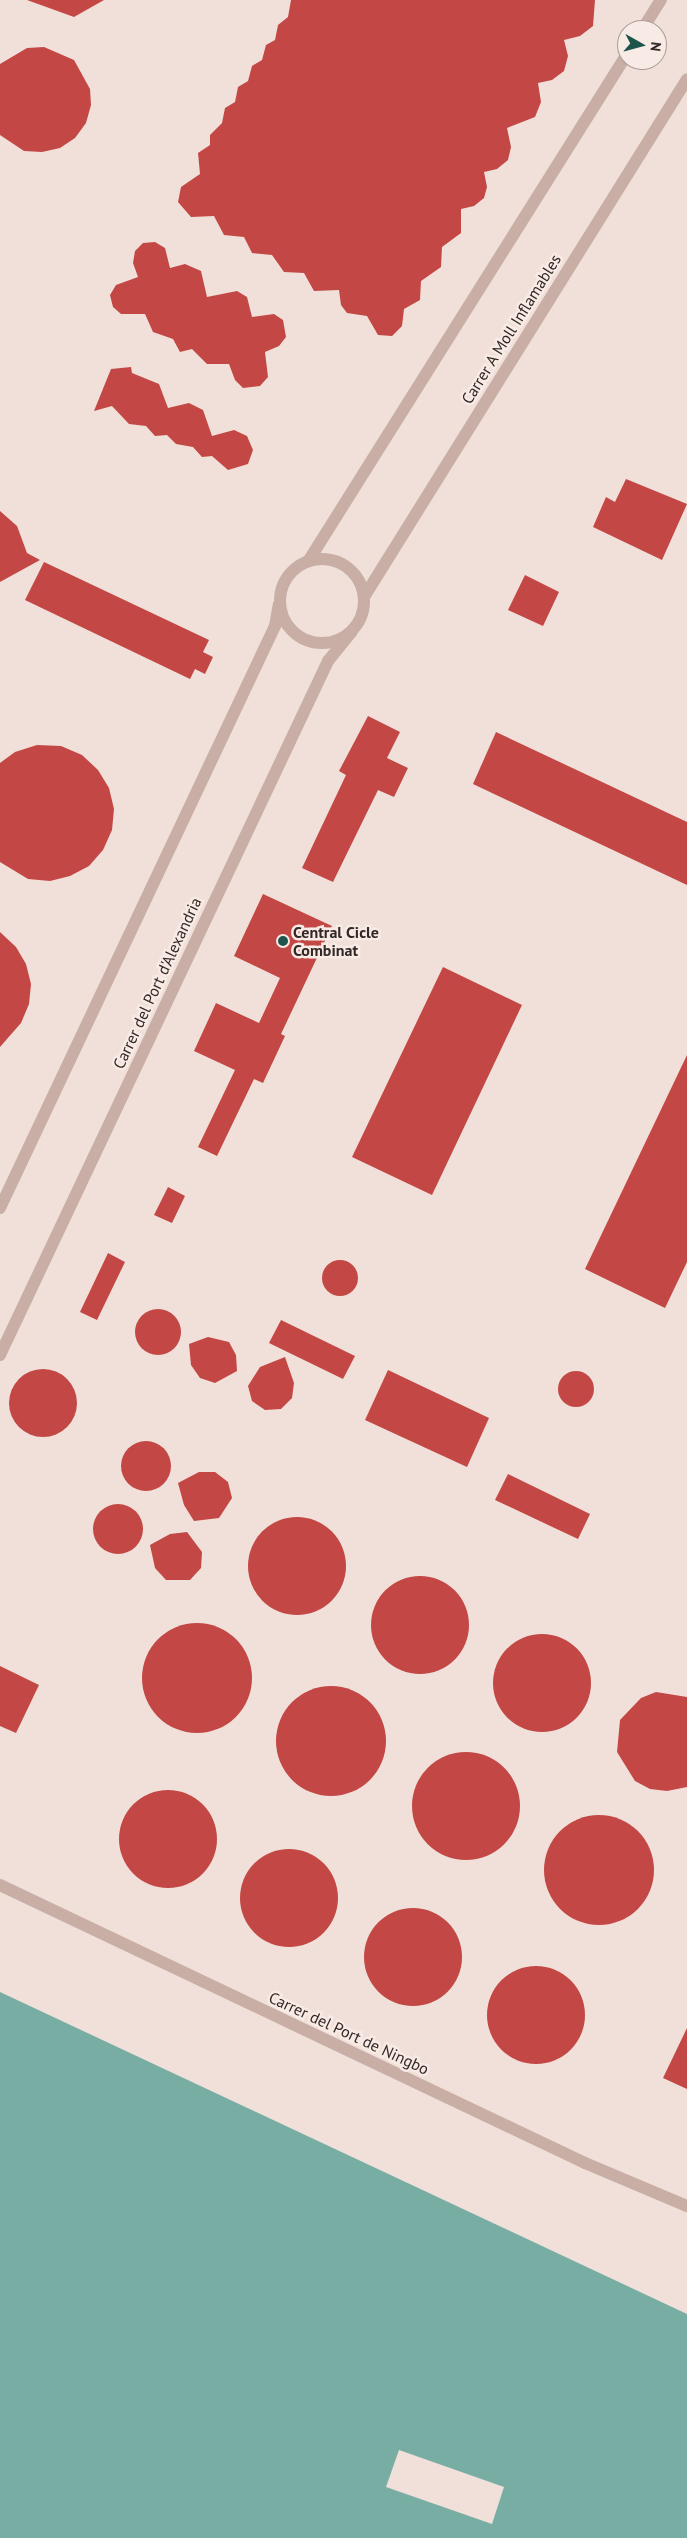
<!DOCTYPE html>
<style>
body{margin:0}
#map{position:relative;width:687px;height:2538px;overflow:hidden;background:#f0e0d9;font-family:"PT Sans",sans-serif}
div>[style]{position:absolute}
.water>*{inset:0;background:#78ada4}
.pier>*{inset:0;background:#f0e0d9}
.building>*{inset:0;background:#c34744}
.round{border-radius:50%}
.street>*{height:12px;margin:-6px;padding:0 6px;transform-origin:6px;border-radius:6px;background:#c8aea5}
.street>.ring{margin:-6px;padding:0;box-sizing:content-box;background:none;border:12px solid #c8aea5;border-radius:50%}
.dots>*{width:14px;height:14px;translate:-50% -50%;box-sizing:border-box;border:2px solid #f8ebe5;border-radius:50%}
span{translate:-50% -50%;white-space:nowrap;text-align:center;line-height:1.15;-webkit-text-stroke:5px #f8ebe5;paint-order:stroke}
.street-label{font-size:16px;color:#342826}
.poi-label{font-size:16px;color:#342826;font-weight:700}
.left{translate:0 -50%;text-align:left}
.north{position:absolute;left:617px;top:20px;width:50px;height:50px;box-sizing:border-box;background:#f8ebe5;border:1px solid #aa9d99;border-radius:50%;rotate:97deg;font-size:14px;font-weight:700;line-height:20px;text-align:center;color:#342826}
.north::after{content:'';display:block;margin:auto;width:18px;height:22px;background:#1d544c;clip-path:polygon(50% 0,100% 100%,50% 72%,0 100%)}
</style>
<div id="map">
<div class="water">
<div style="clip-path:polygon(0 1992px,687px 2314px,687px 2538px,0 2538px)"></div>
</div>
<div class="pier">
<div style="clip-path:polygon(399px 2450px,504px 2487px,492px 2524px,386px 2487px)"></div>
</div>
<div class="building">
<div style="clip-path:polygon(27px 0,104px 0,74px 17px)"></div>
<div style="clip-path:polygon(291px 0,595px 0,593px 26px,580px 36px,564px 40px,568px 56px,564px 71px,552px 80px,538px 83px,541px 102px,535px 117px,507px 128px,511px 147px,508px 160px,497px 169px,484px 172px,487px 187px,484px 198px,474px 206px,461px 209px,461px 233px,442px 247px,441px 267px,421px 281px,420px 300px,404px 309px,402px 326px,392px 336px,378px 335px,367px 316px,347px 313px,341px 305px,339px 290px,314px 291px,304px 273px,284px 272px,272px 255px,252px 253px,244px 237px,224px 235px,214px 216px,191px 217px,178px 202px,181px 187px,200px 174px,198px 153px,210px 145px,210px 135px,222px 123px,225px 108px,235px 102px,238px 87px,248px 81px,252px 66px,262px 60px,266px 45px,275px 40px,278px 25px,288px 17px)"></div>
<div style="clip-path:polygon(44px 47px,74px 60px,90px 89px,91px 105px,86px 123px,75px 138px,60px 148px,42px 152px,24px 151px,0 135px,0 64px,27px 48px)"></div>
<div style="clip-path:polygon(155px 242px,165px 248px,170px 268px,185px 264px,201px 271px,207px 297px,237px 291px,247px 297px,252px 317px,274px 314px,283px 320px,286px 337px,279px 346px,265px 352px,268px 377px,260px 386px,243px 388px,235px 380px,229px 364px,207px 364px,192px 349px,180px 352px,173px 339px,153px 332px,145px 314px,121px 314px,113px 307px,110px 295px,116px 285px,138px 277px,133px 263px,135px 251px,143px 243px)"></div>
<div style="clip-path:polygon(131px 367px,132px 373px,159px 384px,168px 408px,189px 403px,203px 410px,212px 436px,234px 430px,247px 436px,253px 450px,248px 464px,228px 470px,212px 456px,202px 457px,193px 447px,176px 444px,167px 435px,155px 436px,146px 426px,129px 424px,112px 406px,94px 411px,111px 369px)"></div>
<div style="clip-path:polygon(626px 479px,687px 504px,662px 560px,593px 527px,606px 497px,615px 502px)"></div>
<div style="clip-path:polygon(0 511px,17px 526px,27px 553px,40px 560px,0 582px)"></div>
<div style="clip-path:polygon(44px 562px,209px 640px,203px 652px,213px 657px,205px 674px,195px 669px,190px 679px,25px 600px)"></div>
<div style="clip-path:polygon(525px 575px,559px 592px,543px 626px,508px 610px)"></div>
<div style="clip-path:polygon(368px 716px,400px 732px,387px 758px,408px 768px,394px 797px,378px 790px,333px 882px,302px 868px,346px 775px,339px 771px)"></div>
<div style="clip-path:polygon(496px 732px,687px 822px,687px 885px,473px 784px)"></div>
<div style="clip-path:polygon(37px 745px,61px 746px,82px 755px,98px 770px,109px 788px,114px 809px,112px 830px,103px 850px,89px 866px,70px 876px,50px 881px,28px 879px,0 862px,0 763px,15px 752px)"></div>
<div style="clip-path:polygon(263px 894px,332px 926px,281px 1034px,285px 1036px,263px 1083px,254px 1079px,217px 1156px,198px 1147px,235px 1070px,194px 1051px,216px 1003px,259px 1023px,280px 978px,234px 956px)"></div>
<div style="clip-path:polygon(0 932px,16px 947px,26px 964px,31px 984px,29px 1004px,21px 1023px,0 1047px)"></div>
<div style="clip-path:polygon(443px 967px,522px 1005px,432px 1195px,352px 1157px)"></div>
<div style="clip-path:polygon(687px 1055px,687px 1262px,665px 1308px,585px 1269px)"></div>
<div style="clip-path:polygon(168px 1187px,185px 1196px,172px 1223px,154px 1215px)"></div>
<div style="clip-path:polygon(108px 1253px,125px 1262px,97px 1320px,80px 1312px)"></div>
<div class="round" style="left:322px;top:1260px;width:36px;height:36px"></div>
<div class="round" style="left:135px;top:1309px;width:46px;height:46px"></div>
<div style="clip-path:polygon(281px 1320px,355px 1356px,343px 1379px,269px 1343px)"></div>
<div style="clip-path:polygon(208px 1337px,229px 1342px,236px 1355px,237px 1371px,215px 1383px,200px 1378px,191px 1365px,189px 1344px)"></div>
<div style="clip-path:polygon(285px 1357px,294px 1383px,292px 1398px,281px 1409px,265px 1410px,252px 1401px,248px 1386px,260px 1367px)"></div>
<div class="round" style="left:9px;top:1369px;width:68px;height:68px"></div>
<div style="clip-path:polygon(388px 1370px,489px 1418px,467px 1467px,365px 1420px)"></div>
<div class="round" style="left:558px;top:1371px;width:36px;height:36px"></div>
<div class="round" style="left:121px;top:1441px;width:50px;height:50px"></div>
<div style="clip-path:polygon(199px 1472px,215px 1472px,228px 1482px,232px 1498px,219px 1518px,194px 1521px,184px 1505px,178px 1483px)"></div>
<div style="clip-path:polygon(508px 1474px,590px 1514px,578px 1539px,495px 1500px)"></div>
<div class="round" style="left:93px;top:1504px;width:50px;height:50px"></div>
<div class="round" style="left:248px;top:1517px;width:98px;height:98px"></div>
<div style="clip-path:polygon(187px 1532px,202px 1552px,201px 1568px,190px 1580px,166px 1580px,155px 1568px,150px 1545px,170px 1534px)"></div>
<div class="round" style="left:371px;top:1576px;width:98px;height:98px"></div>
<div class="round" style="left:142px;top:1623px;width:110px;height:110px"></div>
<div class="round" style="left:493px;top:1634px;width:98px;height:98px"></div>
<div style="clip-path:polygon(0 1666px,39px 1685px,16px 1733px,0 1726px)"></div>
<div class="round" style="left:276px;top:1686px;width:110px;height:110px"></div>
<div style="clip-path:polygon(656px 1692px,687px 1697px,687px 1787px,667px 1791px,650px 1789px,635px 1781px,617px 1752px,620px 1720px,641px 1698px)"></div>
<div class="round" style="left:412px;top:1752px;width:108px;height:108px"></div>
<div class="round" style="left:119px;top:1790px;width:98px;height:98px"></div>
<div class="round" style="left:544px;top:1815px;width:110px;height:110px"></div>
<div class="round" style="left:240px;top:1849px;width:98px;height:98px"></div>
<div class="round" style="left:364px;top:1908px;width:98px;height:98px"></div>
<div class="round" style="left:487px;top:1966px;width:98px;height:98px"></div>
<div style="clip-path:polygon(687px 2028px,687px 2089px,663px 2078px)"></div>
</div>
<div class="street">
<div style="left:642px;top:30px;width:36px;rotate:-58deg"></div>
<div class="ring" style="left:280px;top:559px;width:72px;height:72px"></div>
<div style="left:309px;top:560px;width:598px;rotate:-57.85deg"></div>
<div style="left:364px;top:597px;width:610px;rotate:-58.05deg"></div>
<div style="left:0;top:1208px;width:644px;rotate:-64.71deg"></div>
<div style="left:275px;top:626px;width:22px;rotate:-80deg"></div>
<div style="left:0;top:1355px;width:768px;rotate:-64.7deg"></div>
<div style="left:328px;top:661px;width:38px;rotate:-51deg"></div>
<div style="left:0;top:1885px;width:648px;rotate:25.42deg"></div>
<div style="left:585px;top:2163px;width:111px;rotate:22.9deg"></div>
</div>
<div class="dots">
<div style="left:283px;top:941px;background:#1d544c"></div>
</div>
<div class="street-label">
<span style="left:511px;top:329px;rotate:-58deg">Carrer A Moll Inflamables</span>
<span style="left:157px;top:983px;rotate:-65deg">Carrer del Port d'Alexandria</span>
<span style="left:349px;top:2033px;rotate:25deg">Carrer del Port de Ningbo</span>
</div>
<div class="poi-label">
<span class="left" style="left:293px;top:941px">Central Cicle<br>Combinat</span>
</div>
<div class="north">N</div>
</div>
